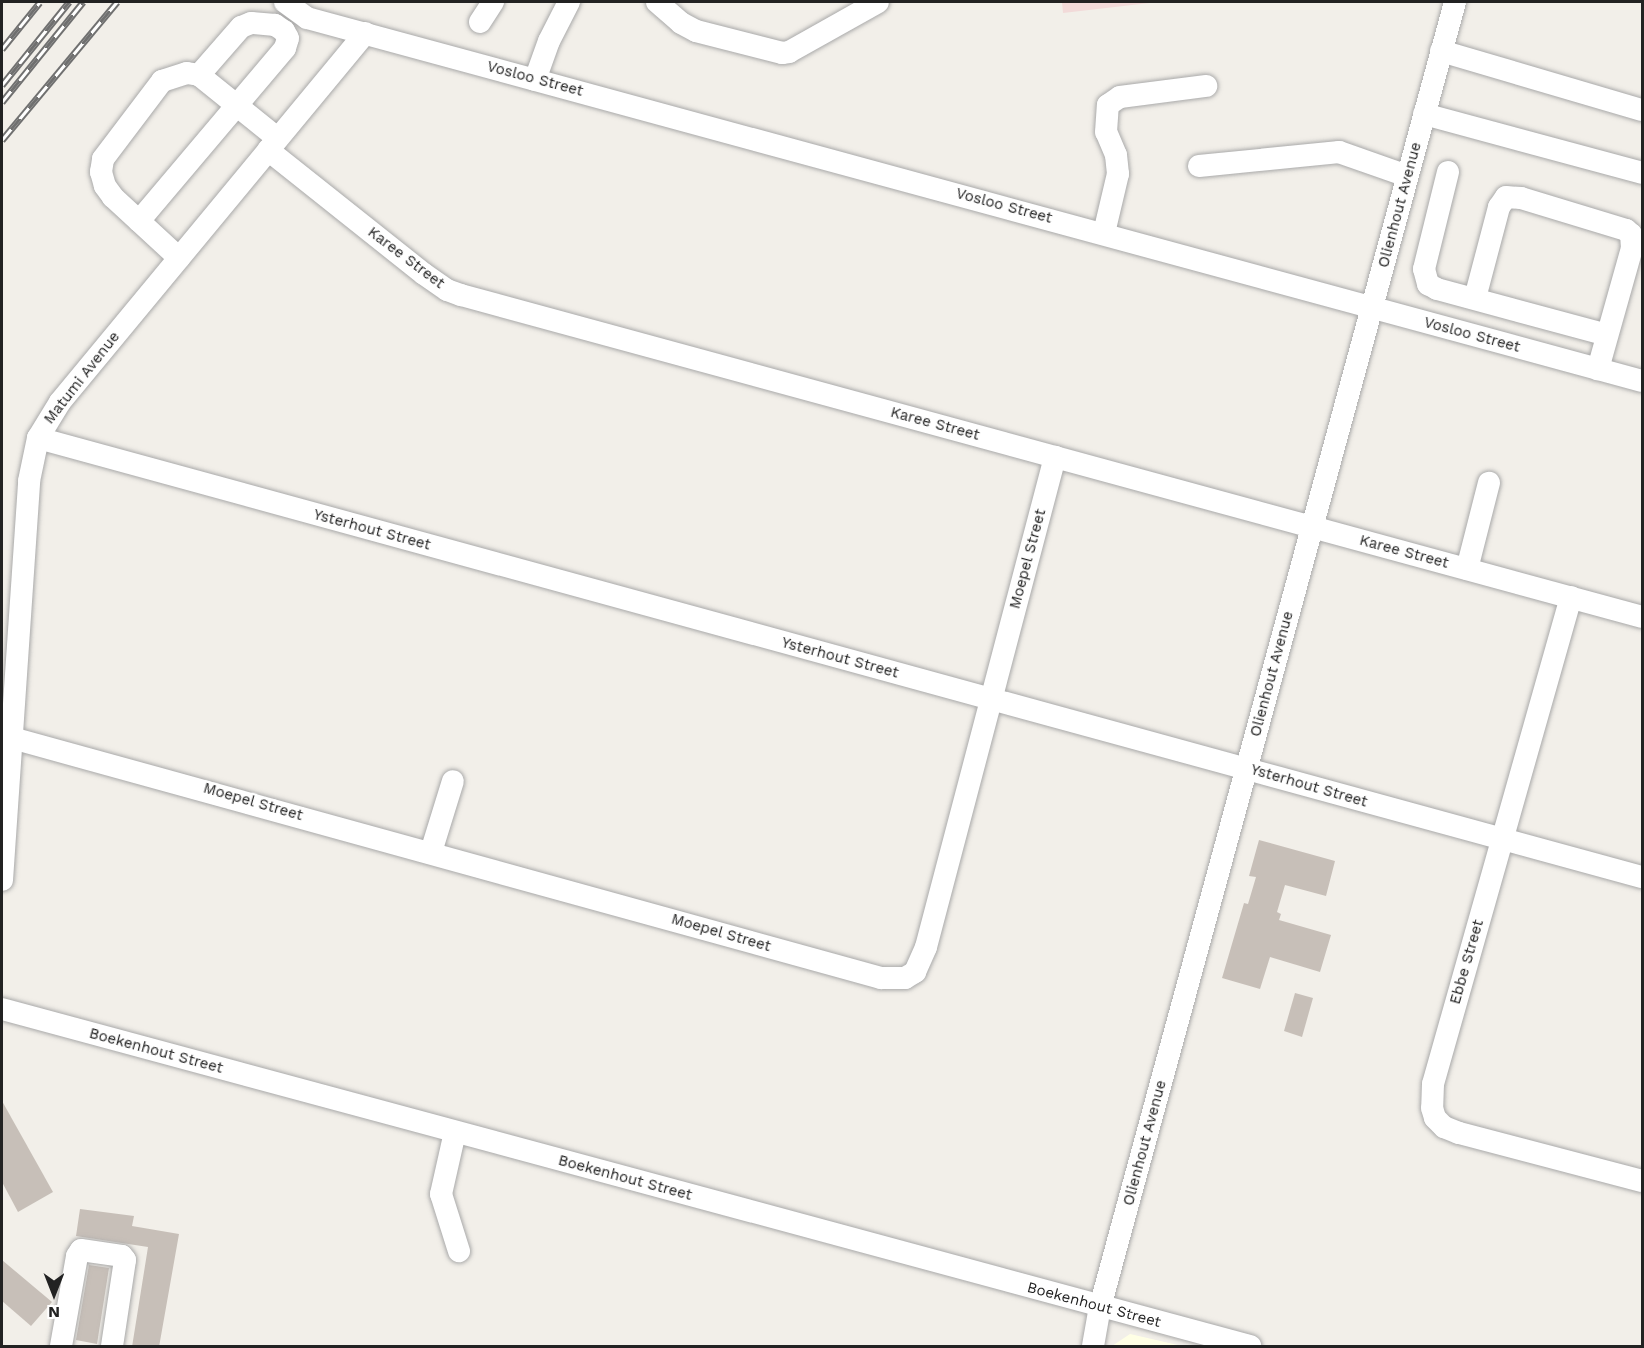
<!DOCTYPE html>
<style>
body{margin:0}
#map{position:relative;width:1644px;height:1348px;overflow:hidden;background:#f2efe9;font-family:"Work Sans",sans-serif}
div>[style]{position:absolute}
.commercial>*{inset:0;background:#f2dad9}
.education>*{inset:0;background:#ffffe5}
.building>*{inset:0;background:#c7bfb8}
.roads{filter:drop-shadow(0 0 2px #a9a9a9) drop-shadow(0 0 2px #a9a9a9)}
.minor>*{height:22px;margin:-11px;padding:0 11px;transform-origin:11px;border-radius:11px;background:#fff}
.rail>*{height:7px;margin-top:-3.5px;transform-origin:0;background:repeating-linear-gradient(90deg,#fff 0 14px,#707070 0 28px);box-sizing:border-box;border-block:2px solid #707070}
span{translate:-50% -50%;white-space:nowrap;text-align:center;line-height:1.15;-webkit-text-stroke:4.5px #fff;paint-order:stroke}
.street-label{font-size:15px;color:#222}
.frame{position:absolute;inset:0;border:3px solid #222;pointer-events:none}
.north{position:absolute;left:24px;top:1264px;width:60px;height:60px;-webkit-text-stroke:4px #fff;paint-order:stroke;rotate:180deg;font-size:16px;font-weight:700;line-height:24px;text-align:center;color:#222}
.north::after{content:'';display:block;margin:auto;width:21px;height:27px;background:#222;clip-path:polygon(50% 0,100% 100%,50% 72%,0 100%)}
</style>
<div id="map">
<div class="commercial">
<div style="clip-path:polygon(1062px 2px,1158px 2px,1063px 13px)"></div>
</div>
<div class="education">
<div style="clip-path:polygon(1130px 1334px,1182px 1346px,1112px 1346px)"></div>
</div>
<div class="building">
<div style="clip-path:polygon(1259px 840px,1335px 861px,1326px 896px,1285px 885px,1277px 912px,1281px 914px,1279px 920px,1331px 935px,1320px 972px,1270px 957px,1260px 989px,1222px 978px,1244px 903px,1248px 904px,1256px 877px,1249px 876px)"></div>
<div style="clip-path:polygon(1295px 993px,1313px 998px,1302px 1037px,1284px 1031px)"></div>
<div style="clip-path:polygon(2px 1101px,53px 1192px,18px 1212px,2px 1182px)"></div>
<div style="clip-path:polygon(80px 1209px,134px 1216px,132px 1226px,179px 1234px,159px 1347px,132px 1347px,148px 1247px,76px 1236px)"></div>
<div style="clip-path:polygon(2px 1260px,52px 1302px,31px 1326px,2px 1301px)"></div>
<div style="clip-path:polygon(89px 1265px,109px 1268px,97px 1344px,76px 1340px)"></div>
</div>
<div class="roads">
<div class="minor">
<div style="left:285px;top:2px;width:27px;rotate:36deg"></div>
<div style="left:307px;top:18px;width:1383px;rotate:15.21deg"></div>
<div style="left:657px;top:2px;width:32px;rotate:41deg"></div>
<div style="left:681px;top:23px;width:17px;rotate:28deg"></div>
<div style="left:696px;top:31px;width:89px;rotate:14.3deg"></div>
<div style="left:782px;top:53px;width:7px;rotate:-8deg"></div>
<div style="left:789px;top:52px;width:102px;rotate:-29.3deg"></div>
<div style="left:480px;top:22px;width:24px;rotate:-57deg"></div>
<div style="left:1441px;top:51px;width:209px;rotate:16.4deg"></div>
<div style="left:535px;top:80px;width:41px;rotate:-70.3deg"></div>
<div style="left:549px;top:41px;width:44px;rotate:-62.9deg"></div>
<div style="left:1424px;top:114px;width:226px;rotate:15.1deg"></div>
<div style="left:268px;top:150px;width:199px;rotate:38.5deg"></div>
<div style="left:424px;top:274px;width:28px;rotate:35deg"></div>
<div style="left:447px;top:290px;width:15px;rotate:20deg"></div>
<div style="left:461px;top:295px;width:1224px;rotate:15.25deg"></div>
<div style="left:1199px;top:166px;width:141px;rotate:-5.7deg"></div>
<div style="left:1339px;top:152px;width:72px;rotate:19.4deg"></div>
<div style="left:1448px;top:172px;width:100px;rotate:103.9deg"></div>
<div style="left:1424px;top:269px;width:16px;rotate:75deg"></div>
<div style="left:1428px;top:284px;width:10px;rotate:29deg"></div>
<div style="left:1437px;top:289px;width:176px;rotate:15.1deg"></div>
<div style="left:139px;top:221px;width:226px;rotate:-49.8deg"></div>
<div style="left:285px;top:48px;width:10px;rotate:-73deg"></div>
<div style="left:288px;top:38px;width:8px;rotate:-120deg"></div>
<div style="left:284px;top:31px;width:11px;rotate:-146deg"></div>
<div style="left:275px;top:25px;width:24px;rotate:-175deg"></div>
<div style="left:251px;top:23px;width:11px;rotate:158deg"></div>
<div style="left:241px;top:27px;width:64px;rotate:131.2deg"></div>
<div style="left:1104px;top:233px;width:61px;rotate:-76.7deg"></div>
<div style="left:1118px;top:174px;width:19px;rotate:-96deg"></div>
<div style="left:1116px;top:155px;width:25px;rotate:-113deg"></div>
<div style="left:1106px;top:132px;width:27px;rotate:-86deg"></div>
<div style="left:1108px;top:105px;width:14px;rotate:-34deg"></div>
<div style="left:1120px;top:97px;width:87px;rotate:-7.3deg"></div>
<div style="left:179px;top:258px;width:90px;rotate:-137.3deg"></div>
<div style="left:113px;top:197px;width:14px;rotate:-126deg"></div>
<div style="left:105px;top:186px;width:15px;rotate:-106deg"></div>
<div style="left:101px;top:172px;width:13px;rotate:-81deg"></div>
<div style="left:103px;top:159px;width:98px;rotate:-52.9deg"></div>
<div style="left:162px;top:81px;width:26px;rotate:-18deg"></div>
<div style="left:187px;top:73px;width:12px;rotate:9deg"></div>
<div style="left:199px;top:75px;width:100px;rotate:38.9deg"></div>
<div style="left:1475px;top:298px;width:94px;rotate:-75.2deg"></div>
<div style="left:1499px;top:207px;width:12px;rotate:-55deg"></div>
<div style="left:1506px;top:197px;width:15px;rotate:4deg"></div>
<div style="left:1521px;top:198px;width:110px;rotate:16.9deg"></div>
<div style="left:1626px;top:230px;width:6px;rotate:39deg"></div>
<div style="left:1631px;top:234px;width:14px;rotate:86deg"></div>
<div style="left:1632px;top:248px;width:126px;rotate:105.7deg"></div>
<div style="left:38px;top:438px;width:1663px;rotate:15.31deg"></div>
<div style="left:1467px;top:569px;width:89px;rotate:-75.7deg"></div>
<div style="left:1571px;top:597px;width:506px;rotate:105.82deg"></div>
<div style="left:1433px;top:1084px;width:24px;rotate:92deg"></div>
<div style="left:1432px;top:1108px;width:10px;rotate:73deg"></div>
<div style="left:1435px;top:1118px;width:13px;rotate:45deg"></div>
<div style="left:1444px;top:1127px;width:16px;rotate:22deg"></div>
<div style="left:1459px;top:1133px;width:189px;rotate:14.7deg"></div>
<div style="left:12px;top:738px;width:902px;rotate:15.44deg"></div>
<div style="left:881px;top:978px;width:24px"></div>
<div style="left:905px;top:978px;width:12px;rotate:-31deg"></div>
<div style="left:915px;top:972px;width:27px;rotate:-66deg"></div>
<div style="left:926px;top:947px;width:507px;rotate:-75.25deg"></div>
<div style="left:431px;top:852px;width:74px;rotate:-72.8deg"></div>
<div style="left:2px;top:880px;width:400px;rotate:-86.1deg"></div>
<div style="left:29px;top:481px;width:44px;rotate:-78.2deg"></div>
<div style="left:38px;top:438px;width:42px;rotate:-58.6deg"></div>
<div style="left:60px;top:402px;width:479px;rotate:-50.4deg"></div>
<div style="left:2px;top:1009px;width:1293px;rotate:15.11deg"></div>
<div style="left:455px;top:1132px;width:64px;rotate:102.7deg"></div>
<div style="left:441px;top:1194px;width:60px;rotate:72.5deg"></div>
<div style="left:61px;top:1346px;width:91px;rotate:-79.9deg"></div>
<div style="left:77px;top:1256px;width:7px;rotate:-56deg"></div>
<div style="left:81px;top:1250px;width:41px;rotate:8.3deg"></div>
<div style="left:122px;top:1256px;width:5px;rotate:53deg"></div>
<div style="left:125px;top:1260px;width:87px;rotate:98.6deg"></div>
<div style="left:1093px;top:1346px;width:40px;rotate:-80deg"></div>
<div style="left:1100px;top:1307px;width:1352px;rotate:-74.78deg"></div>
</div>
</div>
<div class="rail">
<div style="left:2px;top:49px;width:60px;rotate:-51deg"></div>
<div style="left:2px;top:85px;width:107px;rotate:-51.1deg"></div>
<div style="left:2px;top:102px;width:129px;rotate:-51deg"></div>
<div style="left:2px;top:140px;width:180px;rotate:-50.2deg"></div>
</div>
<div class="street-label">
<span style="left:535px;top:79px;rotate:15deg">Vosloo Street</span>
<span style="left:1400px;top:205px;rotate:-75deg">Olienhout Avenue</span>
<span style="left:1004px;top:206px;rotate:15deg">Vosloo Street</span>
<span style="left:406px;top:258px;rotate:37deg">Karee Street</span>
<span style="left:1472px;top:335px;rotate:15deg">Vosloo Street</span>
<span style="left:82px;top:378px;rotate:-52deg">Matumi Avenue</span>
<span style="left:935px;top:424px;rotate:15deg">Karee Street</span>
<span style="left:372px;top:530px;rotate:15deg">Ysterhout Street</span>
<span style="left:1404px;top:552px;rotate:15deg">Karee Street</span>
<span style="left:1028px;top:559px;rotate:-75deg">Moepel Street</span>
<span style="left:840px;top:658px;rotate:15deg">Ysterhout Street</span>
<span style="left:1272px;top:674px;rotate:-75deg">Olienhout Avenue</span>
<span style="left:1309px;top:786px;rotate:16deg">Ysterhout Street</span>
<span style="left:253px;top:802px;rotate:16deg">Moepel Street</span>
<span style="left:721px;top:933px;rotate:16deg">Moepel Street</span>
<span style="left:1467px;top:962px;rotate:-74deg">Ebbe Street</span>
<span style="left:156px;top:1051px;rotate:15deg">Boekenhout Street</span>
<span style="left:1145px;top:1143px;rotate:-75deg">Olienhout Avenue</span>
<span style="left:625px;top:1178px;rotate:15deg">Boekenhout Street</span>
<span style="left:1094px;top:1305px;rotate:15deg">Boekenhout Street</span>
</div>
<div class="frame"></div>
<div class="north">N</div>
</div>
